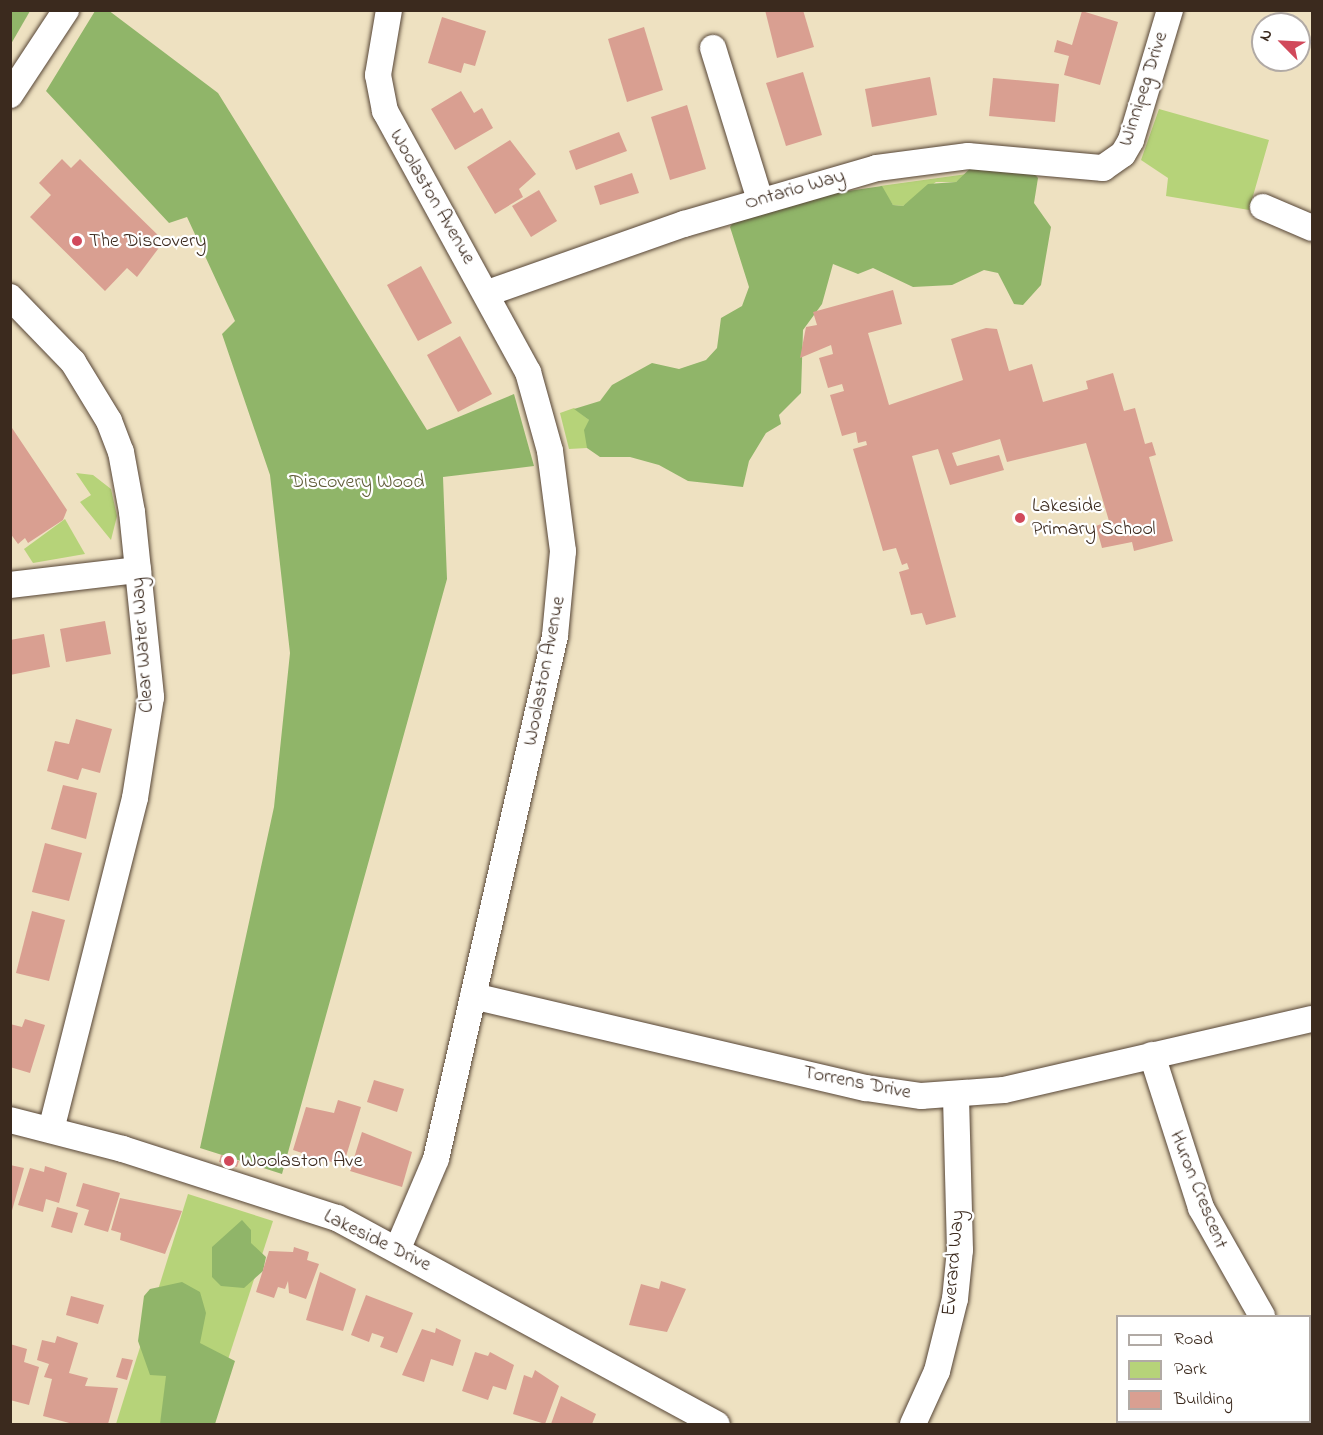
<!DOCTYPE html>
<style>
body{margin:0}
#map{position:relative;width:1323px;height:1435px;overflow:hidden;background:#eee1c1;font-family:"Indie Flower",sans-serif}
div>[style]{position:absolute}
.green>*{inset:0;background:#b6d379}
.forest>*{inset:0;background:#90b569}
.building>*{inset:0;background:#d99f91}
.roads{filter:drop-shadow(0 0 2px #564536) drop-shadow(0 0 2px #564536)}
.minor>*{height:26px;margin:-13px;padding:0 13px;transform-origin:13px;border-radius:13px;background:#fff}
.dots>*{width:16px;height:16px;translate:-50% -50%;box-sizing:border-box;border:3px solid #fff;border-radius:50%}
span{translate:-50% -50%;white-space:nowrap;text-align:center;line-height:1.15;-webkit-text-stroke:4.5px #fff;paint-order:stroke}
.street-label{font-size:20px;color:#3b2a1e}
.poi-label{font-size:20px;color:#3b2a1e}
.left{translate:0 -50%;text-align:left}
.park-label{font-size:20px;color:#605d39}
.frame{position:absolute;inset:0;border:12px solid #3b2a1e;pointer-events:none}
.legend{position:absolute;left:1116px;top:1315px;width:195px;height:108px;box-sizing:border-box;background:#fff;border:2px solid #b1aaa5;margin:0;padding:8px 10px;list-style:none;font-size:18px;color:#3b2a1e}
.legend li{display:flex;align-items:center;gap:12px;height:30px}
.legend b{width:30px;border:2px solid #b1aaa5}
.north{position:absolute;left:1251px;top:12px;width:60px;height:60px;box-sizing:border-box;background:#fff;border:2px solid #b1aaa5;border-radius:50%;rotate:294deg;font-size:16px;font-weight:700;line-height:24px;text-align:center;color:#3b2a1e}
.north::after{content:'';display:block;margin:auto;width:21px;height:27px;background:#d1495b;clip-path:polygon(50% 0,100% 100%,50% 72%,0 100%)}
</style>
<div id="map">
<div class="green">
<div style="clip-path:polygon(1159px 109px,1269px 140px,1249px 210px,1166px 196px,1168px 178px,1141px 160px)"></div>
<div style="clip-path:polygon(967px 174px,956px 182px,936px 182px,903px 206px,893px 205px,880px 186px)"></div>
<div style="clip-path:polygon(574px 408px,589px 420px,587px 448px,569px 449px,560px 413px)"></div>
<div style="clip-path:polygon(76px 473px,93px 475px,111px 489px,117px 516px,111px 540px,80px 502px,91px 495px)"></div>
<div style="clip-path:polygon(65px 519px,85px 554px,33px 563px,24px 549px)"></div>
<div style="clip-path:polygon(188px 1194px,273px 1221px,207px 1424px,116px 1424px)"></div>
</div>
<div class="forest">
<div style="clip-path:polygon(11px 10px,30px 11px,11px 44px,10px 11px)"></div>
<div style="clip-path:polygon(108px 10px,218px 93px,427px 430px,514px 394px,534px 466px,443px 477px,447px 579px,282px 1174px,200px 1148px,274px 807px,290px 653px,270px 475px,222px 334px,235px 321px,187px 217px,169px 223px,46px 91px,95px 11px)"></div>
<div style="clip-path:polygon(977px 162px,1032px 171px,1038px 178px,1034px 203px,1051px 227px,1041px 285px,1023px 305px,1014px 304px,998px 273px,984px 270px,952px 285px,913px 287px,873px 268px,858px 274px,833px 264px,822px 304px,803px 330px,801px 393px,779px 415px,781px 424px,766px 433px,749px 461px,743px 487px,688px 481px,659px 465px,630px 457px,600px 457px,587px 448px,584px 430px,589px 420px,574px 409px,600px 401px,612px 385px,652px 363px,679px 369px,706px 360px,717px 348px,721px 318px,742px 306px,749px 287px,730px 227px,736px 218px,835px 183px,848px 191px,882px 186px,893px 205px,903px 206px,928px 184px,956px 182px)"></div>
<div style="clip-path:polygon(242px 1220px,251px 1230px,251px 1243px,266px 1257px,263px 1271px,244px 1288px,221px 1286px,212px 1277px,212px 1247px)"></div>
<div style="clip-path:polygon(182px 1282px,200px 1292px,206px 1313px,200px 1343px,235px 1361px,215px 1424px,160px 1424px,166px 1376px,150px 1375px,138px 1341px,144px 1296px,150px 1289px)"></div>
</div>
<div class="building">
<div style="clip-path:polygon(765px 10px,803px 10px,814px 47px,777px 58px)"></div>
<div style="clip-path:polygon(1082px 11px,1118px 22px,1100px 85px,1064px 75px,1069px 56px,1054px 52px,1057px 40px,1072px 45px)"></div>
<div style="clip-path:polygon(442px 17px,486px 31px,475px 66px,464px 63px,461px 73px,428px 63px)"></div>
<div style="clip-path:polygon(644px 27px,663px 90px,627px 102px,608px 39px)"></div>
<div style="clip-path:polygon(803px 72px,822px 135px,786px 146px,766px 83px)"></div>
<div style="clip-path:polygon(930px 77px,937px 115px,872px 127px,865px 89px)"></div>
<div style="clip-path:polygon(993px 78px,1059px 84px,1055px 122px,989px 116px)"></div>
<div style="clip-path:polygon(461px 91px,474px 113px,482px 108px,493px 128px,455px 150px,431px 109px)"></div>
<div style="clip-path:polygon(687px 105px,706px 169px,670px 180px,651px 117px)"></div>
<div style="clip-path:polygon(619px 132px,627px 151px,576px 170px,569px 151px)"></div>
<div style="clip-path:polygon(510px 140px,536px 174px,519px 189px,523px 197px,495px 214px,467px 167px)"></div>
<div style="clip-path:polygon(62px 159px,71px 168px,80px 159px,164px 241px,137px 277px,127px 268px,105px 291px,30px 217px,51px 195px,39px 183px)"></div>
<div style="clip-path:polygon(632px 173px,639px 193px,600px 205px,594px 186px)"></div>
<div style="clip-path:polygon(539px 190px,557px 221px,531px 237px,512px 206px)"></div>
<div style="clip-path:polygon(421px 266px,452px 323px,418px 341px,387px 285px)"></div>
<div style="clip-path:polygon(893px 290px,902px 324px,868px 333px,889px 405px,963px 380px,951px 339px,986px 328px,997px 329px,1009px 371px,1032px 364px,1043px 402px,1088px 389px,1086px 381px,1113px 373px,1124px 411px,1135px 408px,1145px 444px,1152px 442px,1156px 455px,1149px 457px,1173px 541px,1134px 551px,1132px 542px,1102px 548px,1096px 526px,1109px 521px,1086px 443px,1007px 462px,1000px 439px,952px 453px,957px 466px,999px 455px,1004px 470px,950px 485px,938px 449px,912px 456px,956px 617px,926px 625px,922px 613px,911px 615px,899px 572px,909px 569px,907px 563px,902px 565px,896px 548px,883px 551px,853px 449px,867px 445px,866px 441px,858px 443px,856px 432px,842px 436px,830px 395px,844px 391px,842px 384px,828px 388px,819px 358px,833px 354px,831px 345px,800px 358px,806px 327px,817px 325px,813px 312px)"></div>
<div style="clip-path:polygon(460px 336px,492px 394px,458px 412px,427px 355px)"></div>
<div style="clip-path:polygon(10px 425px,67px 510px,63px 520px,28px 543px,25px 538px,18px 544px,10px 533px)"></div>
<div style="clip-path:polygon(105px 621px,111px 654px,66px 662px,60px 629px)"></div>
<div style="clip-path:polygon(44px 634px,50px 667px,10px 675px,10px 640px)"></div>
<div style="clip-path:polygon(76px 719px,112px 729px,100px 773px,82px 768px,78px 780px,47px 771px,55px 741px,69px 744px)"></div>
<div style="clip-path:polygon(63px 785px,97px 793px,86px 839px,51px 829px)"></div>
<div style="clip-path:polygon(45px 843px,82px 853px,69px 901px,32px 892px)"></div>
<div style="clip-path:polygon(32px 911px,65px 920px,49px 981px,16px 973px)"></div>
<div style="clip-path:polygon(25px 1019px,45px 1025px,30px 1073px,10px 1067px,10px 1024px,22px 1027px)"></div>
<div style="clip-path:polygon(374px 1080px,404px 1089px,397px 1112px,367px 1102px)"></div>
<div style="clip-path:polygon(338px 1100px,361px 1107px,344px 1163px,304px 1159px,305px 1154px,293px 1150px,306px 1107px,334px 1113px)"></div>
<div style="clip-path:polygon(362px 1132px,412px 1152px,402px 1187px,350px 1171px)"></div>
<div style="clip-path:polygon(221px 1155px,239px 1161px,237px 1167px,219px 1162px)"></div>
<div style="clip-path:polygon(10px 1165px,24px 1168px,11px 1214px,10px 1214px)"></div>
<div style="clip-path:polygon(45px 1166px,67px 1173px,59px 1203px,46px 1199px,43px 1212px,18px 1205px,30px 1168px,44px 1172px)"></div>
<div style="clip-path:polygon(83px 1183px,120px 1193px,108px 1232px,84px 1225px,89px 1210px,76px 1206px)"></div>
<div style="clip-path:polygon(120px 1198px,182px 1211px,165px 1254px,120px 1240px,121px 1233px,111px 1230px)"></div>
<div style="clip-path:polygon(57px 1207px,78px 1213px,72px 1233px,51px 1227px)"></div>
<div style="clip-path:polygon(294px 1247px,309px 1252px,307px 1260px,319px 1264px,306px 1299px,289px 1293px,288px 1281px,285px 1289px,278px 1287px,274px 1298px,256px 1292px,269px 1251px,293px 1252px)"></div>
<div style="clip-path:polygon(320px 1272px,356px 1289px,343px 1331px,306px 1320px)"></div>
<div style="clip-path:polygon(661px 1281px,686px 1289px,667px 1332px,629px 1325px,641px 1284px,659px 1289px)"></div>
<div style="clip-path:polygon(366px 1295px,413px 1313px,397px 1353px,380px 1347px,384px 1337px,372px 1333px,369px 1342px,351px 1335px)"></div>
<div style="clip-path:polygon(71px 1296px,104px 1305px,98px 1324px,66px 1315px)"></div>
<div style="clip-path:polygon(436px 1328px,461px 1340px,453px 1366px,431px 1359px,424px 1382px,402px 1375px,422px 1329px,435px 1333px)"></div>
<div style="clip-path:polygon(57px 1336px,78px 1343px,69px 1373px,88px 1378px,85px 1386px,118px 1388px,108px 1424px,73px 1424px,43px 1416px,52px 1379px,44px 1377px,49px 1364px,37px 1360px,42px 1340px,55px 1343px)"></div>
<div style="clip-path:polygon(10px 1344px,27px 1349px,24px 1362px,39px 1367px,29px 1405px,10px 1400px)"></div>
<div style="clip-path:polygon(475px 1352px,488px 1356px,490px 1352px,514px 1365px,506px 1390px,493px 1386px,488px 1400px,462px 1391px)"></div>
<div style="clip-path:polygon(122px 1358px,133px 1360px,127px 1380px,116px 1377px)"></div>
<div style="clip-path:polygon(535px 1370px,559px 1386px,545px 1424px,513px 1414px,524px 1375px,532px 1378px)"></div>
<div style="clip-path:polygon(561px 1396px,596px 1414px,592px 1424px,551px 1424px)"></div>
</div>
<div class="roads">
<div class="minor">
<div style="left:389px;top:10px;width:66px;rotate:99.6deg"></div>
<div style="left:378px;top:75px;width:37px;rotate:79deg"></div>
<div style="left:385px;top:111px;width:298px;rotate:61.3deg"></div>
<div style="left:528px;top:372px;width:82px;rotate:74.4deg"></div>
<div style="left:550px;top:451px;width:101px;rotate:82.6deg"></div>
<div style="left:563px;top:551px;width:85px;rotate:95.4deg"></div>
<div style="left:555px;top:636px;width:536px;rotate:102.82deg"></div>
<div style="left:436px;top:1159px;width:97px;rotate:113.1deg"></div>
<div style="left:713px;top:48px;width:159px;rotate:72.8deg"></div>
<div style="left:10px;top:95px;width:102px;rotate:-56.6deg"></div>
<div style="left:1263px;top:207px;width:53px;rotate:23.2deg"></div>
<div style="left:488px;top:293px;width:208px;rotate:-19.4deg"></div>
<div style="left:684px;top:224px;width:201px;rotate:-16.2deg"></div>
<div style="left:877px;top:168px;width:92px;rotate:-7.5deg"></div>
<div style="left:968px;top:156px;width:136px;rotate:5.1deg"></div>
<div style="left:1103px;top:168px;width:24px;rotate:-35deg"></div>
<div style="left:1123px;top:154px;width:16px;rotate:-60deg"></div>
<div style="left:1131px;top:140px;width:136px;rotate:-73.3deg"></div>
<div style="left:10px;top:297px;width:91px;rotate:45.9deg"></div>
<div style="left:73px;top:362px;width:69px;rotate:58.6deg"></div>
<div style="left:109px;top:421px;width:33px;rotate:69deg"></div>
<div style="left:121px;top:452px;width:61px;rotate:79.6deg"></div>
<div style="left:132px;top:512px;width:186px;rotate:84.1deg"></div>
<div style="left:151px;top:697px;width:102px;rotate:99deg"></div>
<div style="left:135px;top:798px;width:341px;rotate:104.2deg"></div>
<div style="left:10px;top:585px;width:129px;rotate:-6.7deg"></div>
<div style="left:473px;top:996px;width:404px;rotate:13.2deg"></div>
<div style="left:866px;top:1088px;width:56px;rotate:8.3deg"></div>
<div style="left:921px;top:1096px;width:83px;rotate:-4.1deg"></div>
<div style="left:1004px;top:1090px;width:316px;rotate:-13deg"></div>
<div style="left:1152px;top:1055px;width:161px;rotate:72.2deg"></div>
<div style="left:1201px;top:1208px;width:124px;rotate:60.5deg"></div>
<div style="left:10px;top:1120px;width:117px;rotate:14.4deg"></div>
<div style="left:123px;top:1149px;width:225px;rotate:17.9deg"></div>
<div style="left:337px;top:1218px;width:432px;rotate:28.5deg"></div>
<div style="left:1310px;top:1372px;width:4px;rotate:56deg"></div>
<div style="left:913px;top:1424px;width:58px;rotate:-65.6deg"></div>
<div style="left:937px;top:1371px;width:74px;rotate:-76deg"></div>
<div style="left:955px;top:1299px;width:49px;rotate:-84.2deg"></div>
<div style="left:960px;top:1250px;width:155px;rotate:-91.5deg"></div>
</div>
</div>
<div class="dots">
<div style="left:77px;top:241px;background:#d1495b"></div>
<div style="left:1020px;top:518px;background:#d1495b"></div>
<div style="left:229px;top:1161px;background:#d1495b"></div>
</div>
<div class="street-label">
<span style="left:1144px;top:89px;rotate:-72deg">Winnipeg Drive</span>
<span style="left:795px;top:190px;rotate:-16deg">Ontario Way</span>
<span style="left:432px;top:197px;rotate:60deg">Woolaston Avenue</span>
<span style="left:143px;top:645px;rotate:-94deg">Clear Water Way</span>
<span style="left:545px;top:671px;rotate:-79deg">Woolaston Avenue</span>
<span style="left:857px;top:1083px;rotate:11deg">Torrens Drive</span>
<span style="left:1198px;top:1190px;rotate:68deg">Huron Crescent</span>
<span style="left:377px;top:1241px;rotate:26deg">Lakeside Drive</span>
<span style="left:954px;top:1263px;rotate:-85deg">Everard Way</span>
</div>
<div class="poi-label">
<span class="left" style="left:89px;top:241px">The Discovery</span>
<span class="left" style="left:1032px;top:518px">Lakeside<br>Primary School</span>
<span class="left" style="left:241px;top:1161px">Woolaston Ave</span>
</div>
<div class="park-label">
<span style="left:357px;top:482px">Discovery Wood</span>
</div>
<div class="frame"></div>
<ul class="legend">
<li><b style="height:8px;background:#fff"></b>Road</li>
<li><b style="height:16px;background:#b6d379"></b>Park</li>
<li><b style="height:16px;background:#d99f91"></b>Building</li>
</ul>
<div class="north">N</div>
</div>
